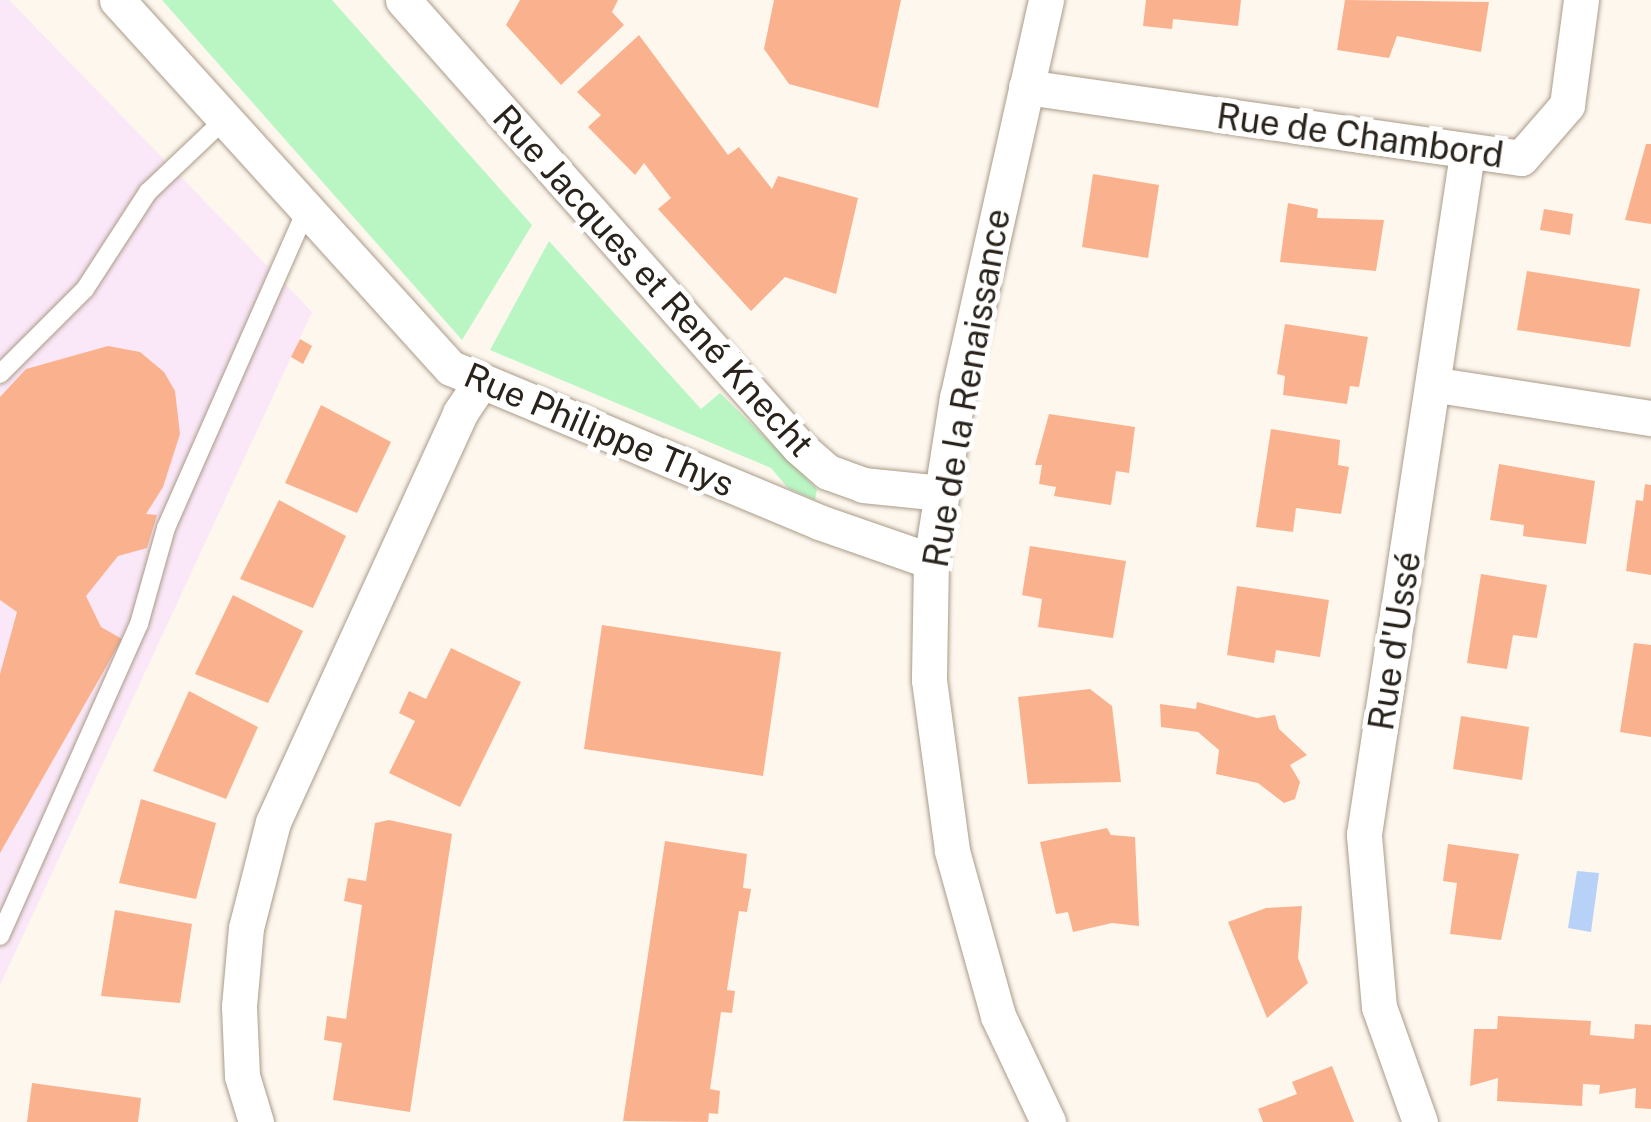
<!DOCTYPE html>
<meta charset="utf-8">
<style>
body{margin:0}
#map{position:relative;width:1651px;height:1122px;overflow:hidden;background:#fdf7ee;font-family:"Public Sans",sans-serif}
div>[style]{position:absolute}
.medical>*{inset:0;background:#fae7f8}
.green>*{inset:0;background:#baf6c4}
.water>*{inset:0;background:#b8d1f6}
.building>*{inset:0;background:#fab28e}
.roads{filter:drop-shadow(0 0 2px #aa9b88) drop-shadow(0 0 2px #aa9b88)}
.service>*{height:18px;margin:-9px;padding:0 9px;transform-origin:9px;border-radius:9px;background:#fff}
.minor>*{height:35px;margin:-17.5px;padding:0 17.5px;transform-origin:17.5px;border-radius:17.5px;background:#fff}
span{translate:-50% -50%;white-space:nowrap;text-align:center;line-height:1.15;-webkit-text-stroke:10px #fff;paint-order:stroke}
.street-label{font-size:35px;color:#29231c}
</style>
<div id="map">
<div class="medical">
<div style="clip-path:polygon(0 0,9px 0,312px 312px,0 985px)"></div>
</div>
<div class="green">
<div style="clip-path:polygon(162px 0,332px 0,532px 225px,462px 340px)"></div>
<div style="clip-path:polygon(549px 241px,701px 409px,720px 393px,817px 489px,815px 500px,788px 488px,771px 468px,490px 350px)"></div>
</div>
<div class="water">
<div style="clip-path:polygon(1577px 871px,1599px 873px,1591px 932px,1568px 928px)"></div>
</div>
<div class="building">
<div style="clip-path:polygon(520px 0,618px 0,612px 12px,624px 25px,561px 85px,506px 25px)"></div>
<div style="clip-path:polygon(774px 0,901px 0,878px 108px,789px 84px,764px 49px)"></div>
<div style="clip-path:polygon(1146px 0,1241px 0,1238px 26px,1173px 19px,1172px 29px,1143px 26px)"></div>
<div style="clip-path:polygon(1345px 0,1489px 2px,1481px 52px,1397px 36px,1389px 58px,1337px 50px)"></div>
<div style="clip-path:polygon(639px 35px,728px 155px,739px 147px,772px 189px,778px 176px,858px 198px,836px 294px,785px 277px,751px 311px,658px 209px,671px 198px,644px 163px,635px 175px,588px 127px,601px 115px,577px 92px)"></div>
<div style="clip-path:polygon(1646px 144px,1651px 144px,1651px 224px,1625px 220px)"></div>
<div style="clip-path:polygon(1093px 174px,1159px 185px,1148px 258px,1082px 247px)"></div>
<div style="clip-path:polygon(1288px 203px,1318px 209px,1317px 218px,1384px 220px,1376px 271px,1280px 262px)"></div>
<div style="clip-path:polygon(1544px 209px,1573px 214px,1570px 235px,1540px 230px)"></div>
<div style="clip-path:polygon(1527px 271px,1640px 289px,1630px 347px,1517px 330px)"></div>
<div style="clip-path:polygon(1285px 324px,1368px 337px,1359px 387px,1350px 386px,1347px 404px,1283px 395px,1285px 376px,1277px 374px)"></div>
<div style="clip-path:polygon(300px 339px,312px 346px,303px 364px,291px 357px)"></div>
<div style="clip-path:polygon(108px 346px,140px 352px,164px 372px,175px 391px,180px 434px,163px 487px,146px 514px,157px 515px,147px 548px,118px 556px,86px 596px,101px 627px,122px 639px,0 853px,0 674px,17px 612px,0 600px,0 397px,26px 369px)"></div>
<div style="clip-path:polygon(321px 405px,391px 442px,357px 513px,285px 483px)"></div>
<div style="clip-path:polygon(1049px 414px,1135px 427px,1129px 473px,1116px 471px,1111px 505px,1054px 496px,1056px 487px,1039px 484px,1042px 465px,1035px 465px)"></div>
<div style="clip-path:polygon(1271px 429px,1340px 440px,1338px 465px,1349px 467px,1341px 514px,1296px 508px,1293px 532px,1256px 527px)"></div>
<div style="clip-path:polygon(1499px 464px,1595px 481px,1586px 544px,1523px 536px,1524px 525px,1490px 520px)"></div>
<div style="clip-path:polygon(1645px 484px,1651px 485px,1651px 575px,1626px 571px,1636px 500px,1643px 501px)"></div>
<div style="clip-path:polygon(279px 500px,346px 536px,313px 608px,240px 579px)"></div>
<div style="clip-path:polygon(1030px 546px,1126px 561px,1113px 638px,1038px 627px,1042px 599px,1022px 595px)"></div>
<div style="clip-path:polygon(1481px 574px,1547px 585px,1537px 638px,1513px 635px,1507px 669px,1467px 663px)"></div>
<div style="clip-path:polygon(1237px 586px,1329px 600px,1320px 657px,1276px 650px,1274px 663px,1227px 655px)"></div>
<div style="clip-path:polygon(233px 595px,303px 631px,268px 703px,195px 674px)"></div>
<div style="clip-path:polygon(602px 625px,781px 652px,763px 776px,584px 749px)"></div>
<div style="clip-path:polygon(1634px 643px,1651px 645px,1651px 737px,1620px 732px)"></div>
<div style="clip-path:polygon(451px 648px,521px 682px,460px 807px,389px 773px,415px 721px,399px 713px,409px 691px,426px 699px)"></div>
<div style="clip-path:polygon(1090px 689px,1112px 706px,1121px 782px,1028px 784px,1018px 697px)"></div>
<div style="clip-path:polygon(189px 691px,258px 727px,226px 799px,153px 771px)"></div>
<div style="clip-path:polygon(1197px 702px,1257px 718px,1275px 715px,1279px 729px,1307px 755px,1290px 765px,1300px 782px,1295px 799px,1284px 803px,1258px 783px,1216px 774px,1219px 750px,1198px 732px,1161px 727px,1160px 704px,1196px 709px)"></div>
<div style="clip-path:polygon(1461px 716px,1529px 727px,1522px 780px,1453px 769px)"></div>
<div style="clip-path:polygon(141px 799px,216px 823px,196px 899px,119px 883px)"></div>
<div style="clip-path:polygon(389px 820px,452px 834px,410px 1112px,333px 1100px,342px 1043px,324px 1040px,327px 1016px,346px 1019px,362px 905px,344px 901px,348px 878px,366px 881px,375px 823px)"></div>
<div style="clip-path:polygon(1107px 828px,1111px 835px,1135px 837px,1139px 926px,1112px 923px,1073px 932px,1068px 912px,1056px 914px,1040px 842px)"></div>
<div style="clip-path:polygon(665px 841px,747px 854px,743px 888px,751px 889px,747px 912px,739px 911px,727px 990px,735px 991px,732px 1013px,721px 1012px,710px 1089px,720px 1091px,718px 1114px,709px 1113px,708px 1122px,623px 1121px)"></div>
<div style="clip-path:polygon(1448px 844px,1519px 854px,1501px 940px,1450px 934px,1457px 883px,1443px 881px)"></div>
<div style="clip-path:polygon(1302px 906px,1298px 958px,1308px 983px,1267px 1018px,1228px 922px,1266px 908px)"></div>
<div style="clip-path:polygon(115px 910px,192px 924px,180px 1003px,101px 996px)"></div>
<div style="clip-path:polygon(1498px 1016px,1591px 1021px,1590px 1035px,1634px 1039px,1635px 1024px,1651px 1025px,1651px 1109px,1635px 1108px,1636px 1088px,1599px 1094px,1600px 1085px,1583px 1084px,1582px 1106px,1497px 1101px,1498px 1078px,1470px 1086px,1474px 1029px,1497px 1029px)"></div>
<div style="clip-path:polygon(1332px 1066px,1354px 1122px,1263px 1122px,1258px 1109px,1297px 1094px,1292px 1082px)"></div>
<div style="clip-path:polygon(32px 1083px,141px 1098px,138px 1122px,27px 1122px)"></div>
</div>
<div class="roads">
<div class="service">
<div style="left:0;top:374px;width:120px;rotate:-45deg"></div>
<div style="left:85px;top:289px;width:116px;rotate:-57deg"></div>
<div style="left:148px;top:192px;width:105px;rotate:-43.5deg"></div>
<div style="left:0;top:936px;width:342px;rotate:-66deg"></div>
<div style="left:139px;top:624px;width:100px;rotate:-74.3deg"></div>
<div style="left:166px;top:528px;width:347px;rotate:-66.2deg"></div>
</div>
<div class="minor">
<div style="left:117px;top:0;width:497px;rotate:47.8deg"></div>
<div style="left:451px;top:368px;width:399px;rotate:22.7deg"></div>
<div style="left:819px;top:522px;width:119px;rotate:19.2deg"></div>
<div style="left:403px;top:0;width:597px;rotate:48.46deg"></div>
<div style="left:799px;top:447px;width:38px;rotate:41deg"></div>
<div style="left:828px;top:472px;width:37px;rotate:20deg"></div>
<div style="left:863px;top:485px;width:79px;rotate:5.8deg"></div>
<div style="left:1046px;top:0;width:407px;rotate:102.6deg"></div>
<div style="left:957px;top:397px;width:166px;rotate:99deg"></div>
<div style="left:931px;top:561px;width:119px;rotate:91deg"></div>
<div style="left:929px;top:680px;width:173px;rotate:82.3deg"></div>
<div style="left:952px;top:851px;width:171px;rotate:74.4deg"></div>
<div style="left:998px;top:1016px;width:117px;rotate:64.7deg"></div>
<div style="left:1026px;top:87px;width:500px;rotate:8.16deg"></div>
<div style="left:1521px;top:158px;width:70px;rotate:-49deg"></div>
<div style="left:1567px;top:105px;width:106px;rotate:-82.4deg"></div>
<div style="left:1437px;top:385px;width:217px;rotate:8.8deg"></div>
<div style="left:256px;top:1122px;width:48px;rotate:-106.9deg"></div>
<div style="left:242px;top:1076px;width:70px;rotate:-92.5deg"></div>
<div style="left:239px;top:1006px;width:78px;rotate:-84.9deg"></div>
<div style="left:246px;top:928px;width:109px;rotate:-75.7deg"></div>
<div style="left:273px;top:822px;width:450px;rotate:-65.4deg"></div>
<div style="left:460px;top:413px;width:34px;rotate:-56deg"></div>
<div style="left:1420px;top:1122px;width:122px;rotate:-109.6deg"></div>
<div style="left:1379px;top:1007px;width:174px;rotate:-95deg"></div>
<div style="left:1364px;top:834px;width:688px;rotate:-81.39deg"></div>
</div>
</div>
<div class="street-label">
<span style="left:1360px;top:136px;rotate:8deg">Rue de Chambord</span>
<span style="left:653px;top:281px;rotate:48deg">Rue Jacques et René Knecht</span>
<span style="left:967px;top:388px;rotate:-80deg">Rue de la Renaissance</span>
<span style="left:599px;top:430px;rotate:23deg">Rue Philippe Thys</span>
<span style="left:1395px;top:641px;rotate:-81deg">Rue d'Ussé</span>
</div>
</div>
